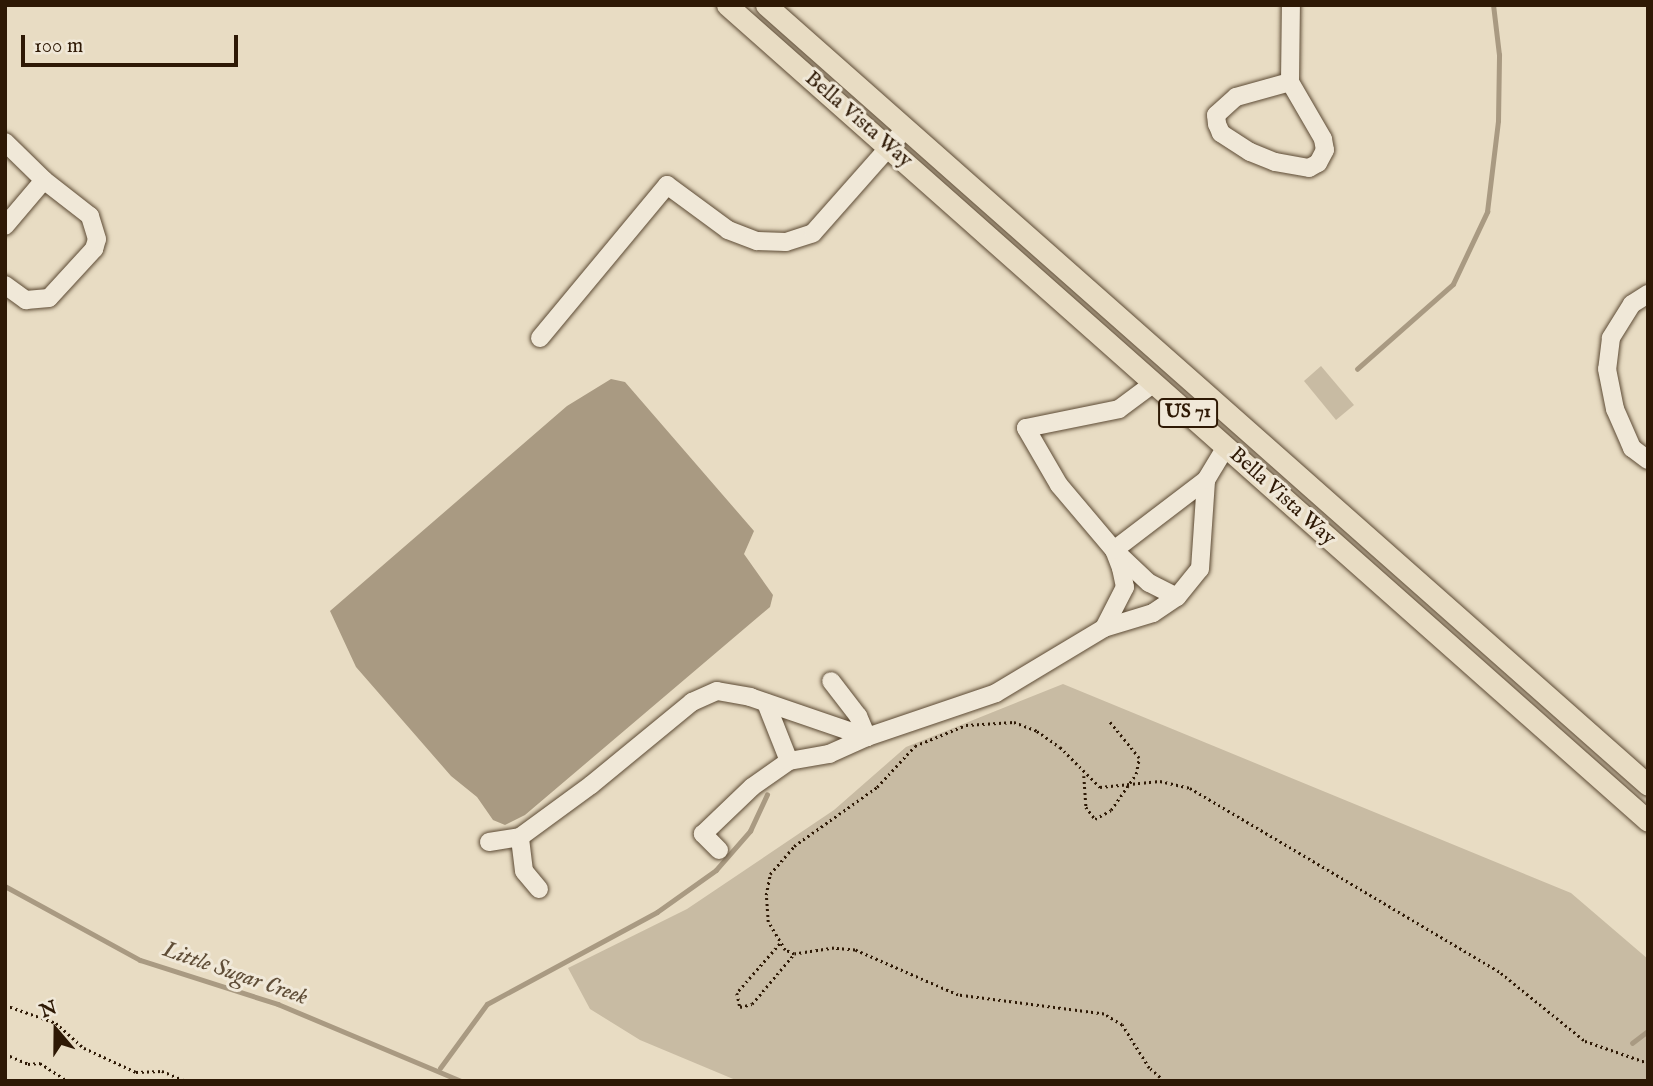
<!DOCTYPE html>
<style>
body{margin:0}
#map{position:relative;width:1653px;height:1086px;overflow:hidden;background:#e8dcc3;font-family:"IM FELL English",serif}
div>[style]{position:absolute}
.green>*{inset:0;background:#c8bba3}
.water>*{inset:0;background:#a99a82}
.stream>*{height:4.5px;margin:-2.25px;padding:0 2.25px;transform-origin:2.25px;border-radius:2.25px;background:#a99a82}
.path>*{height:2.5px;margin-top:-1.25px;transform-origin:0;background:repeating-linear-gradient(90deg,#2e1905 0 2px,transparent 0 5.5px)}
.roads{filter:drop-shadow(0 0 2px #5c4a34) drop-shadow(0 0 2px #5c4a34)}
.minor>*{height:18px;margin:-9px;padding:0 9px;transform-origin:9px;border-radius:9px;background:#f0e8d8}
.major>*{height:21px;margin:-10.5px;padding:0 10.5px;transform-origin:10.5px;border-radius:10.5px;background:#e8dcc3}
span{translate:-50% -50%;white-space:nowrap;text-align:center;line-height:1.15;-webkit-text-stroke:6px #f0e8d8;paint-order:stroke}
.shield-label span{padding:2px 5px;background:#f0e8d8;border:2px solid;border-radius:5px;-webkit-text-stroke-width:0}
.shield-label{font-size:19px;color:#2e1905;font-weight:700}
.street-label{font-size:21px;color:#2e1905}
.water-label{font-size:23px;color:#5f4d37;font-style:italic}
.frame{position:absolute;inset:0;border:7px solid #2e1905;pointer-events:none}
.north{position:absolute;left:21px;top:995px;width:70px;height:70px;-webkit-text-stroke:5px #f0e8d8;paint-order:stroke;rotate:340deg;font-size:19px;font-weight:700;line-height:28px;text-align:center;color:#2e1905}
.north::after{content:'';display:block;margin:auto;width:24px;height:32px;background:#2e1905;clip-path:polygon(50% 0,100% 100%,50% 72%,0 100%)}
.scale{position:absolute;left:21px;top:35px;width:217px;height:32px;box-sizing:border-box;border:4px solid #2e1905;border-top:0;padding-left:9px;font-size:21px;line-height:24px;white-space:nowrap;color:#2e1905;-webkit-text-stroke:5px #f0e8d8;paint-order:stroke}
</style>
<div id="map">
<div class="green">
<div style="clip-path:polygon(1321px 366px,1354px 405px,1336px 420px,1304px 381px)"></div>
<div style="clip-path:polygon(1063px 684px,1571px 893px,1648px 959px,1648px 1081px,738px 1081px,640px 1040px,590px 1009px,568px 968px,687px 909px,834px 810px,906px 747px)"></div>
</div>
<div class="water">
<div style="clip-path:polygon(611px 379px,625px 382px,754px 531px,744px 554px,773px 595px,770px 607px,525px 815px,505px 825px,493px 820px,477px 797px,451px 776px,356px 667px,330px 611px,567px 406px)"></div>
</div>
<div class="stream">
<div style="left:1357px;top:369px;width:128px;rotate:-41.5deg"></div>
<div style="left:1453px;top:284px;width:80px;rotate:-64.7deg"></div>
<div style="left:1487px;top:212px;width:92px;rotate:-83.1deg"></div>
<div style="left:1498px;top:121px;width:66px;rotate:-89.1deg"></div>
<div style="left:1499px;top:55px;width:50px;rotate:-96.8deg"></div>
<div style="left:5px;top:886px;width:154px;rotate:28.7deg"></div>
<div style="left:140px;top:960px;width:145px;rotate:17.7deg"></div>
<div style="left:278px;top:1004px;width:199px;rotate:22.8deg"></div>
<div style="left:1632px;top:1043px;width:20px;rotate:-37deg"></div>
<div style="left:440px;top:1068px;width:79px;rotate:-53.7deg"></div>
<div style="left:487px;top:1004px;width:193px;rotate:-28.4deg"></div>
<div style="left:657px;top:912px;width:72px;rotate:-35.4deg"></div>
<div style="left:716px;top:870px;width:52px;rotate:-48.9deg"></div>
<div style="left:750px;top:831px;width:40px;rotate:-65deg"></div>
</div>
<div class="path">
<div style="left:1084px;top:776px;width:31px;rotate:86deg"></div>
<div style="left:1086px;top:807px;width:15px;rotate:53deg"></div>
<div style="left:1095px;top:819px;width:18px;rotate:-29deg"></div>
<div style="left:1111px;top:810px;width:44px;rotate:-55.2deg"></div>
<div style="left:1136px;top:774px;width:16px;rotate:-79deg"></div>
<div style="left:1139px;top:758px;width:49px;rotate:-129.2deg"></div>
<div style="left:780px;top:944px;width:65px;rotate:131.3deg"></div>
<div style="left:737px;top:993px;width:14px;rotate:78deg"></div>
<div style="left:740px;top:1007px;width:12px;rotate:-14deg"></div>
<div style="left:752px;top:1004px;width:65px;rotate:-50deg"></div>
<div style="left:5px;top:1005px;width:54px;rotate:19.4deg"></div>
<div style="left:56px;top:1023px;width:38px;rotate:42deg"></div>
<div style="left:84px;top:1048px;width:57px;rotate:24.8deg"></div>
<div style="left:136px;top:1072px;width:26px;rotate:-2deg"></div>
<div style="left:162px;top:1071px;width:25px;rotate:23deg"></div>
<div style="left:5px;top:1054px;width:25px;rotate:23deg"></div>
<div style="left:28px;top:1064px;width:12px;rotate:-5deg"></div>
<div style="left:40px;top:1063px;width:33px;rotate:33deg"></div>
<div style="left:1164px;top:1081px;width:20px;rotate:-139deg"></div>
<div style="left:1149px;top:1068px;width:51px;rotate:-122.1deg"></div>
<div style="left:1122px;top:1025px;width:21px;rotate:-149deg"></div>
<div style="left:1104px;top:1014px;width:147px;rotate:-172.6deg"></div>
<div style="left:958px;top:995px;width:112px;rotate:-156.4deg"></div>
<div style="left:855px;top:950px;width:21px;rotate:-175deg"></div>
<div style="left:834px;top:948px;width:40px;rotate:171.5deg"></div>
<div style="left:794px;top:954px;width:10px;rotate:-156deg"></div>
<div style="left:785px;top:950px;width:33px;rotate:-121deg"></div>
<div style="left:768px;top:922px;width:27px;rotate:-94deg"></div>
<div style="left:766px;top:895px;width:21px;rotate:-79deg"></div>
<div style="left:770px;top:874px;width:37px;rotate:-49deg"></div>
<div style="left:794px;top:846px;width:102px;rotate:-35.4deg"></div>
<div style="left:877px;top:787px;width:56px;rotate:-47.2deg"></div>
<div style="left:915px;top:746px;width:55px;rotate:-22.4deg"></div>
<div style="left:966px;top:725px;width:48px;rotate:-3.6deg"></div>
<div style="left:1014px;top:722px;width:25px;rotate:21deg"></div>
<div style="left:1037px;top:731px;width:28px;rotate:35deg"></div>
<div style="left:1060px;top:747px;width:57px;rotate:45deg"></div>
<div style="left:1100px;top:787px;width:60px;rotate:-5.7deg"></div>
<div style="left:1160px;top:781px;width:31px;rotate:13deg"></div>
<div style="left:1190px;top:788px;width:362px;rotate:30.7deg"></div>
<div style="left:1501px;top:973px;width:108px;rotate:39deg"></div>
<div style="left:1585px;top:1041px;width:67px;rotate:19.2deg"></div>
</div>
<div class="roads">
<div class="minor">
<div style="left:1290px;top:82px;width:66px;rotate:59.9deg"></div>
<div style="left:1323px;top:139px;width:11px;rotate:80deg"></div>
<div style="left:1325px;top:150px;width:15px;rotate:118deg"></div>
<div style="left:1318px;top:163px;width:10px;rotate:151deg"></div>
<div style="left:1309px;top:168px;width:35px;rotate:-170deg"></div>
<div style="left:1275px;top:162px;width:27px;rotate:-158deg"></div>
<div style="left:1250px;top:152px;width:35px;rotate:-147deg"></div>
<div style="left:1221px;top:133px;width:10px;rotate:-114deg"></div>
<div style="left:1217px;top:124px;width:9px;rotate:-96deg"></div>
<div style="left:1216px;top:115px;width:27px;rotate:-42deg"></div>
<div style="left:1236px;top:97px;width:56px;rotate:-15.5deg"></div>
<div style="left:1290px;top:82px;width:77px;rotate:-89.3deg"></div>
<div style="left:5px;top:142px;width:54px;rotate:44.3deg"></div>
<div style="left:44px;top:180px;width:60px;rotate:130.3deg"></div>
<div style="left:5px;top:285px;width:26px;rotate:36deg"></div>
<div style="left:26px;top:300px;width:23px;rotate:-5deg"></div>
<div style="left:49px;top:298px;width:67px;rotate:-47.4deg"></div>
<div style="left:94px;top:249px;width:10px;rotate:-73deg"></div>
<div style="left:97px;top:239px;width:24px;rotate:-107deg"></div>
<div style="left:90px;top:216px;width:58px;rotate:-142deg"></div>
<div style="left:1648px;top:294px;width:19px;rotate:148deg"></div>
<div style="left:1632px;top:304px;width:40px;rotate:122deg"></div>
<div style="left:1611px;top:338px;width:31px;rotate:97deg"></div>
<div style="left:1607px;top:369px;width:41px;rotate:78.7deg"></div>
<div style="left:1615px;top:409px;width:43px;rotate:66.4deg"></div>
<div style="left:1632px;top:448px;width:20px;rotate:37deg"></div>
<div style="left:540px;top:338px;width:199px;rotate:-50.3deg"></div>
<div style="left:667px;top:185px;width:76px;rotate:36.4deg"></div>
<div style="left:728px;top:230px;width:31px;rotate:21deg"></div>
<div style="left:757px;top:241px;width:29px;rotate:2deg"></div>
<div style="left:786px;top:242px;width:28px;rotate:-18deg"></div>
<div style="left:813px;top:233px;width:139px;rotate:-48.5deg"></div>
<div style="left:1177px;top:597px;width:31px;rotate:-153deg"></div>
<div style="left:1149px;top:583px;width:48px;rotate:-136.7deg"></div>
<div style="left:1114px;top:550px;width:116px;rotate:-37.3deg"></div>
<div style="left:1104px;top:628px;width:46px;rotate:-62.9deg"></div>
<div style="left:1125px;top:587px;width:19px;rotate:-102deg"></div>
<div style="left:1121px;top:568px;width:19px;rotate:-111deg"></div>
<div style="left:1114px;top:550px;width:85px;rotate:-130.2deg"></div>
<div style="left:1059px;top:485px;width:66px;rotate:-120.1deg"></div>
<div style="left:1026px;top:428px;width:95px;rotate:-11.5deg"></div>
<div style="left:1119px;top:409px;width:44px;rotate:-36.6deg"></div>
<div style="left:766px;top:703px;width:62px;rotate:68.4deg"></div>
<div style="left:489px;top:842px;width:31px;rotate:-9deg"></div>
<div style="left:719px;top:850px;width:23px;rotate:-135deg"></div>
<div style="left:703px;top:834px;width:68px;rotate:-43.8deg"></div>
<div style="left:752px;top:787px;width:45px;rotate:-35.1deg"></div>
<div style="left:789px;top:761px;width:41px;rotate:-9.9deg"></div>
<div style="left:829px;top:754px;width:42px;rotate:-24.1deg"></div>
<div style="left:867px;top:737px;width:23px;rotate:-113deg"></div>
<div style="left:858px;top:716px;width:44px;rotate:-127.6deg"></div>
<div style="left:539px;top:889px;width:23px;rotate:-130deg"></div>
<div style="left:524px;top:871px;width:34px;rotate:-97deg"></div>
<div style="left:520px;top:837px;width:88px;rotate:-36.2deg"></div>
<div style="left:591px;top:785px;width:131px;rotate:-39.4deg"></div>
<div style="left:692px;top:702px;width:27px;rotate:-24deg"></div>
<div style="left:717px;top:691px;width:34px;rotate:10deg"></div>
<div style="left:750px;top:697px;width:124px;rotate:18.9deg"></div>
<div style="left:867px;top:737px;width:136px;rotate:-18.8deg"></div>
<div style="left:996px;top:693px;width:126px;rotate:-31deg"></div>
<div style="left:1104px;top:628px;width:51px;rotate:-17deg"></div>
<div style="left:1153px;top:613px;width:29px;rotate:-34deg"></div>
<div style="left:1177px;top:597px;width:36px;rotate:-51deg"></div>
<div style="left:1200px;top:569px;width:89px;rotate:-86.1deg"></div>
<div style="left:1206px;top:480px;width:39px;rotate:-59deg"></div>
</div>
<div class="major">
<div style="left:727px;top:5px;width:1230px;rotate:41.54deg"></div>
<div style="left:766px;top:5px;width:1177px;rotate:41.49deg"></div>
</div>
</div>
<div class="shield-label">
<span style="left:1188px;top:413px">US 71</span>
</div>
<div class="street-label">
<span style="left:858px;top:120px;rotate:41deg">Bella Vista Way</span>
<span style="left:1282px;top:497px;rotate:42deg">Bella Vista Way</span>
</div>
<div class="water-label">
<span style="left:235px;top:974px;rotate:19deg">Little Sugar Creek</span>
</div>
<div class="frame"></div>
<div class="north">N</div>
<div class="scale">100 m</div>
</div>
